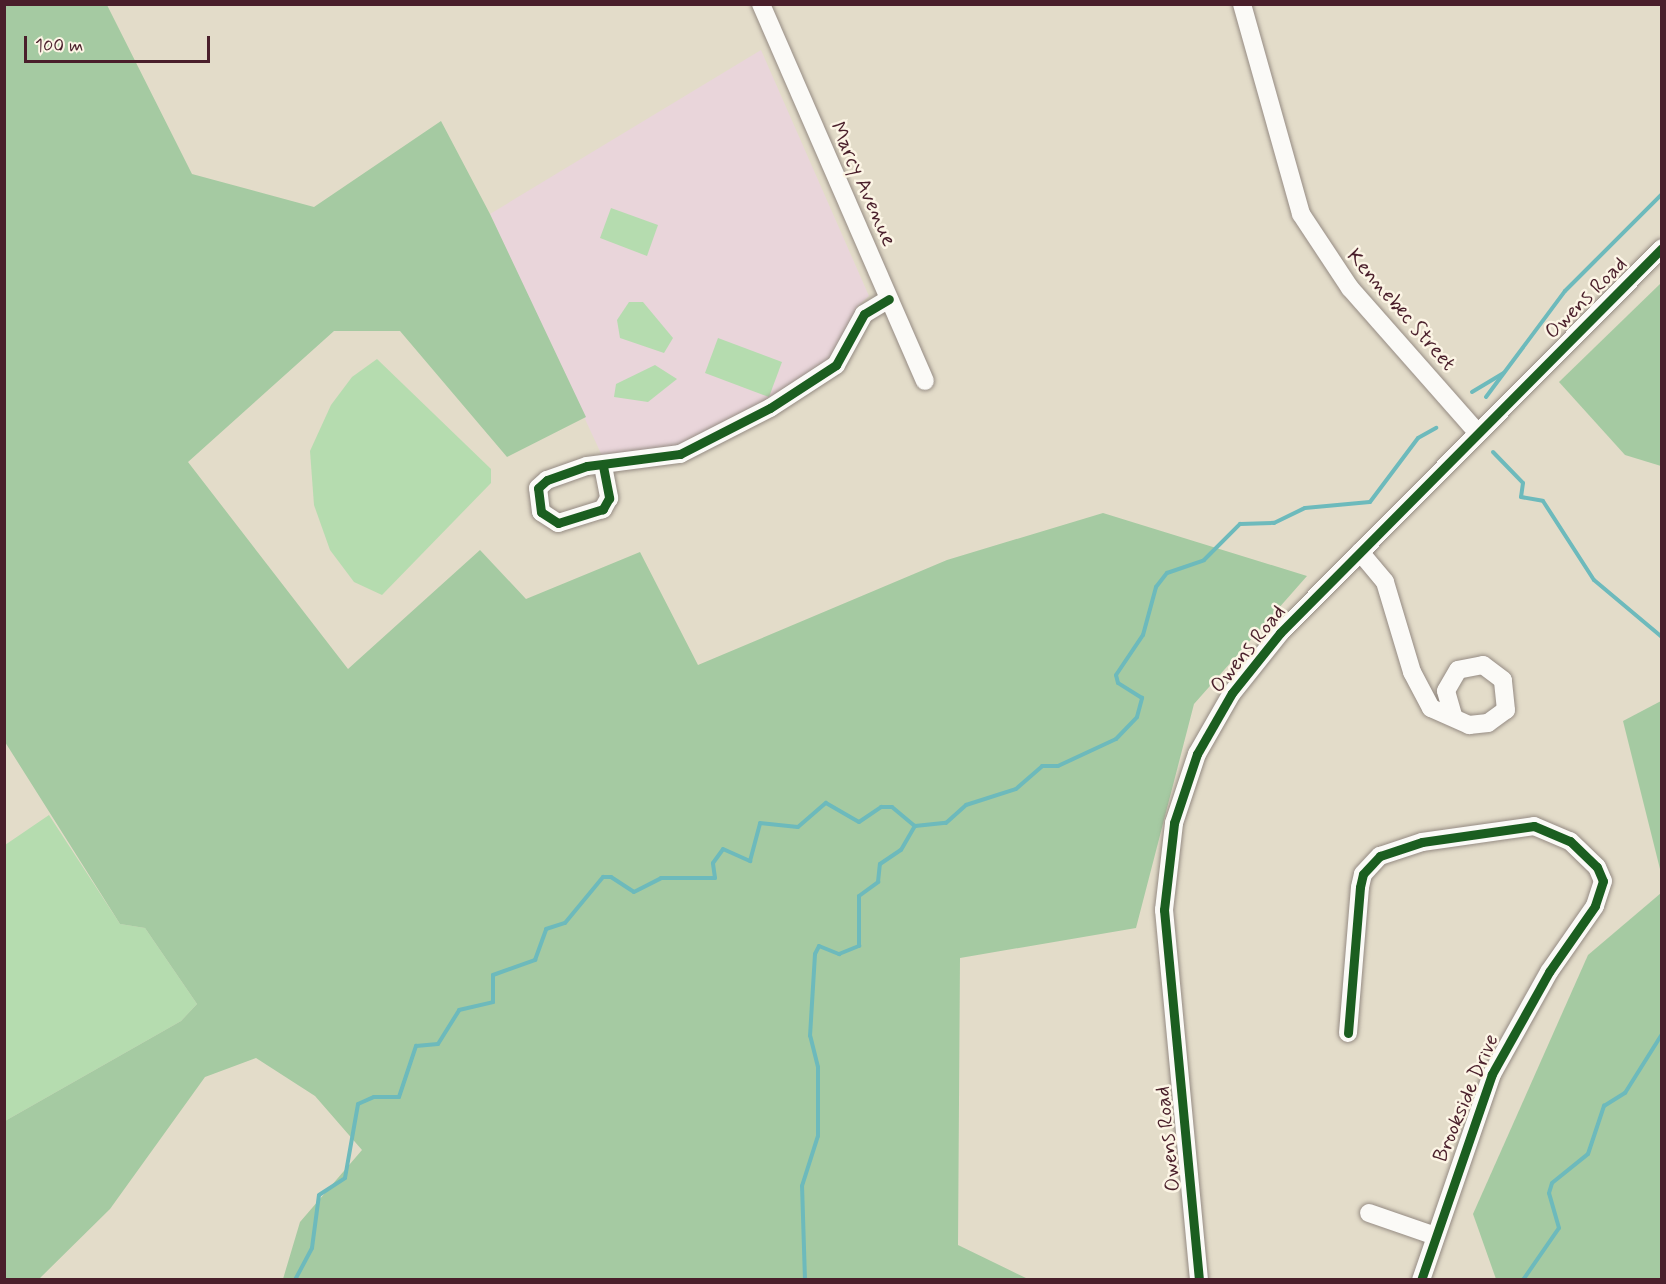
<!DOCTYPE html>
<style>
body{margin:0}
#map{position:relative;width:1666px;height:1284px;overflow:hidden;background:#e3dcc9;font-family:Mynerve,sans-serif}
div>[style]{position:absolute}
.built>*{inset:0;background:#e9d5da}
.green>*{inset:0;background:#b5dcaf}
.forest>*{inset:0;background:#a5caa2}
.stream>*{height:4px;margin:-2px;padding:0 2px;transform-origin:2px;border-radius:2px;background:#6dbabc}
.roads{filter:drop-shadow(0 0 2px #958b83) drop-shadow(0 0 2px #958b83)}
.minor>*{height:18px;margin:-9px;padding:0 9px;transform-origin:9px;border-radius:9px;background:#fbfaf7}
.cycleway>*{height:9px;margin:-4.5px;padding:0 4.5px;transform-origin:4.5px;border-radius:4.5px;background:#1b5e20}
span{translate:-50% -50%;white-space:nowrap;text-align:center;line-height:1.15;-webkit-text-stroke:5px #fcf5e5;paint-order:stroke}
.street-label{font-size:21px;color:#4a1f2b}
.frame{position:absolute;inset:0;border:6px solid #4a1f2b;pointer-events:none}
.scale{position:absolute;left:24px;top:36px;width:186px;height:27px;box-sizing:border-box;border:3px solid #4a1f2b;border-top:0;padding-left:8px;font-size:18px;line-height:21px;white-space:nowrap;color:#4a1f2b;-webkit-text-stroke:4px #fcf5e5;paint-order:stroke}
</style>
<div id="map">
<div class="built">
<div style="clip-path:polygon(761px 50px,869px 296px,857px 307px,835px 356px,819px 371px,683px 445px,604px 460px,490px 214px)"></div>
</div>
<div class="green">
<div style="clip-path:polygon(611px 208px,658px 225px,647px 256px,600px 238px)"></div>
<div style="clip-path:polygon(629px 302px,643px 302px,673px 338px,664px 353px,620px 338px,617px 320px)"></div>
<div style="clip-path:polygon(718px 338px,782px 362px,769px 397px,705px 373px)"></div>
<div style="clip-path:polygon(377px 359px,491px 469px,491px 483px,382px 595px,354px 582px,330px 550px,314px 505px,310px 451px,331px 405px,352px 377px)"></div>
<div style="clip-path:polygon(655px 365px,677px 379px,648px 402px,614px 397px,616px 384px)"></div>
<div style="clip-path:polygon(49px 815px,120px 924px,145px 928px,197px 1004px,181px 1021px,5px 1121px,5px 845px)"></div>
</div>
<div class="forest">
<div style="clip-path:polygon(5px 4px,107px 5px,192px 174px,314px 207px,441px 121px,490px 214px,586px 417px,507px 457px,400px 331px,334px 331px,188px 462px,348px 669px,480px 550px,526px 599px,640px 552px,698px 665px,947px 560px,1103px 513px,1307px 576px,1194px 704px,1136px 928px,960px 958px,958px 1245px,1028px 1279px,283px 1279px,300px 1222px,362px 1150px,315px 1096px,256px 1058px,205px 1077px,110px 1209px,39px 1279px,5px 1279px,5px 1121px,181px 1021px,197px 1004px,145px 928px,120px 924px,5px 742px)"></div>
<div style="clip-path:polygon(1661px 283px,1661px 466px,1625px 455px,1559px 382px)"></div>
<div style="clip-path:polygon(1661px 701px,1661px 873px,1623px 721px)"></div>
<div style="clip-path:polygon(1661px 893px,1661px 1279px,1496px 1279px,1473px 1214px,1588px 955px)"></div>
</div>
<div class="stream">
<div style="left:1472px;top:392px;width:37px;rotate:-31deg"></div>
<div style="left:1486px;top:397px;width:132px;rotate:-53.3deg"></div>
<div style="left:1565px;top:291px;width:137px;rotate:-45deg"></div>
<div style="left:1493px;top:452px;width:43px;rotate:45.9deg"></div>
<div style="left:1523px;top:483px;width:14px;rotate:98deg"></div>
<div style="left:1521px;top:497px;width:22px;rotate:10deg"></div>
<div style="left:1543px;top:501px;width:94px;rotate:57.2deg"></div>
<div style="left:1594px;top:580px;width:89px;rotate:40deg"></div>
<div style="left:1662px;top:868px;width:10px;rotate:90deg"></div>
<div style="left:295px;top:1280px;width:36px;rotate:-62deg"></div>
<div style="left:312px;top:1248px;width:53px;rotate:-82.5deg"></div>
<div style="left:319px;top:1195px;width:31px;rotate:-33deg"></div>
<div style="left:345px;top:1178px;width:75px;rotate:-80deg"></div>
<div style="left:358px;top:1104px;width:17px;rotate:-24deg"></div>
<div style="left:374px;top:1097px;width:25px"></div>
<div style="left:399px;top:1097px;width:54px;rotate:-71.6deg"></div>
<div style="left:416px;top:1046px;width:22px;rotate:-5deg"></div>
<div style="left:438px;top:1044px;width:40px;rotate:-58deg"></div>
<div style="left:459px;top:1010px;width:35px;rotate:-13deg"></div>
<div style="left:493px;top:1002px;width:27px;rotate:-90deg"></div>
<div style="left:493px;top:975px;width:45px;rotate:-19.7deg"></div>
<div style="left:535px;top:960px;width:33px;rotate:-70deg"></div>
<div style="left:546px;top:929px;width:20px;rotate:-18deg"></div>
<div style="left:565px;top:923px;width:60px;rotate:-50.4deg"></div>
<div style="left:603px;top:877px;width:8px"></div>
<div style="left:611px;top:877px;width:27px;rotate:33deg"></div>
<div style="left:634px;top:892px;width:30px;rotate:-27deg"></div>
<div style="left:661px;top:878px;width:54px"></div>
<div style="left:715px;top:878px;width:15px;rotate:-98deg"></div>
<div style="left:713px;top:863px;width:17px;rotate:-54deg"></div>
<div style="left:723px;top:849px;width:30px;rotate:24deg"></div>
<div style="left:750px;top:861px;width:39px;rotate:-75deg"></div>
<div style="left:760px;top:823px;width:38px;rotate:6deg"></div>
<div style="left:798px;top:827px;width:37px;rotate:-41deg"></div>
<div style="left:826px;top:803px;width:38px;rotate:30deg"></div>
<div style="left:859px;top:822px;width:27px;rotate:-34deg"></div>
<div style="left:881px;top:807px;width:11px"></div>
<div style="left:892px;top:807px;width:30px;rotate:40deg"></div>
<div style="left:915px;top:826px;width:31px;rotate:-6deg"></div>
<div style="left:946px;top:823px;width:27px;rotate:-42deg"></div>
<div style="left:966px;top:805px;width:52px;rotate:-17.7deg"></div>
<div style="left:1016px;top:789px;width:35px;rotate:-41deg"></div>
<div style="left:1042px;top:766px;width:16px"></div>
<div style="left:1058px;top:766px;width:64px;rotate:-25deg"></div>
<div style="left:1116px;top:739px;width:30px;rotate:-46deg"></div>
<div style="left:1137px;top:717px;width:20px;rotate:-75deg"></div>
<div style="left:1142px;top:698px;width:28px;rotate:-148deg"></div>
<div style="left:1118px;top:683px;width:8px;rotate:-104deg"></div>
<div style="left:1116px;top:675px;width:48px;rotate:-56deg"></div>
<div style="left:1143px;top:635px;width:50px;rotate:-74.8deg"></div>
<div style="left:1156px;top:587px;width:18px;rotate:-52deg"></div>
<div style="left:1167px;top:573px;width:39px;rotate:-19deg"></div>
<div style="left:1204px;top:560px;width:51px;rotate:-45deg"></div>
<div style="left:1240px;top:524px;width:34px;rotate:-2deg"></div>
<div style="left:1274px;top:523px;width:34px;rotate:-26deg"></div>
<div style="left:1305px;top:508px;width:65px;rotate:-5.3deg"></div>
<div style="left:1370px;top:502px;width:80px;rotate:-53.1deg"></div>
<div style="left:1418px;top:438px;width:21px;rotate:-29deg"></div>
<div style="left:805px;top:1280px;width:94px;rotate:-91.8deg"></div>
<div style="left:802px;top:1186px;width:52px;rotate:-72.3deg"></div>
<div style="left:818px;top:1136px;width:69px;rotate:-90deg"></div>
<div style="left:818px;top:1067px;width:32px;rotate:-104deg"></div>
<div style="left:810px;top:1036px;width:82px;rotate:-86.5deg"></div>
<div style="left:815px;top:954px;width:9px;rotate:-63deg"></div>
<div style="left:819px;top:946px;width:22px;rotate:22deg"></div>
<div style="left:839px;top:954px;width:22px;rotate:-22deg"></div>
<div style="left:859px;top:946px;width:50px;rotate:-90deg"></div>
<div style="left:859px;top:896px;width:24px;rotate:-36deg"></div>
<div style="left:878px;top:882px;width:18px;rotate:-84deg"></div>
<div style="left:880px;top:864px;width:25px;rotate:-34deg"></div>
<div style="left:901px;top:850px;width:28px;rotate:-60deg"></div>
<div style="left:1523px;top:1280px;width:63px;rotate:-55.3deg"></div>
<div style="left:1559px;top:1228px;width:36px;rotate:-106deg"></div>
<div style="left:1549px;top:1193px;width:10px;rotate:-73deg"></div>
<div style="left:1552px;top:1183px;width:46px;rotate:-38.9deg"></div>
<div style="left:1588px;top:1154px;width:51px;rotate:-71.6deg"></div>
<div style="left:1604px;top:1106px;width:25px;rotate:-32deg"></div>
<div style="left:1625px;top:1093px;width:70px;rotate:-57.9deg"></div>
</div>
<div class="roads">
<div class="minor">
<div style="left:761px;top:4px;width:411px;rotate:66.5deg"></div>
<div style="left:1242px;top:4px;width:218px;rotate:74.3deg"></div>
<div style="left:1301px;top:214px;width:89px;rotate:56.5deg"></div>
<div style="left:1350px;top:288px;width:191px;rotate:48.6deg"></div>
<div style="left:603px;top:466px;width:33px;rotate:79deg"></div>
<div style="left:609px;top:498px;width:13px;rotate:119deg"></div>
<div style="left:603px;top:509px;width:47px;rotate:162.7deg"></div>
<div style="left:558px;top:523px;width:20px;rotate:-147deg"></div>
<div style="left:541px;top:512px;width:24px;rotate:-97deg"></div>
<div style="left:538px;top:488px;width:12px;rotate:-42deg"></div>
<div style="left:547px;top:480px;width:42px;rotate:-19.3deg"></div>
<div style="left:587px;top:466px;width:94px;rotate:-7.4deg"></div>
<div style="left:680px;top:454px;width:101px;rotate:-27.1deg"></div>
<div style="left:770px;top:408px;width:79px;rotate:-33.1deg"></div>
<div style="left:836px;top:365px;width:58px;rotate:-61.2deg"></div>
<div style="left:864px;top:314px;width:29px;rotate:-31deg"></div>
<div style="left:1360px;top:552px;width:39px;rotate:50deg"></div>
<div style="left:1385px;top:582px;width:94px;rotate:73.3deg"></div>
<div style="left:1412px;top:672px;width:41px;rotate:62.2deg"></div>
<div style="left:1431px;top:708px;width:42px;rotate:24.1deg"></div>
<div style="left:1469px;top:725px;width:19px;rotate:-6deg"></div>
<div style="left:1488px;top:723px;width:22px;rotate:-36deg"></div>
<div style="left:1506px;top:710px;width:30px;rotate:-96deg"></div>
<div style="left:1503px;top:680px;width:25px;rotate:-143deg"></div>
<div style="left:1483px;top:665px;width:25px;rotate:169deg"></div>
<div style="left:1458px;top:670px;width:24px;rotate:120deg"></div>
<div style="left:1446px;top:691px;width:25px;rotate:74deg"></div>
<div style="left:1348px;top:1033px;width:146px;rotate:-85.3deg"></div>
<div style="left:1360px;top:887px;width:13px;rotate:-77deg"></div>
<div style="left:1363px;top:874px;width:25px;rotate:-47deg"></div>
<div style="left:1380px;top:856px;width:44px;rotate:-18.4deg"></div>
<div style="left:1422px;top:842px;width:113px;rotate:-8.1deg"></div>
<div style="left:1534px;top:826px;width:39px;rotate:23deg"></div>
<div style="left:1570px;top:841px;width:37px;rotate:44deg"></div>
<div style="left:1597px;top:867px;width:15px;rotate:67deg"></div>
<div style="left:1603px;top:881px;width:26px;rotate:108deg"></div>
<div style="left:1595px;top:906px;width:80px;rotate:124.9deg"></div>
<div style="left:1549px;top:972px;width:117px;rotate:119.2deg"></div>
<div style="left:1492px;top:1074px;width:218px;rotate:109deg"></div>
<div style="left:1369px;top:1213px;width:68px;rotate:19deg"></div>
<div style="left:1199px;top:1280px;width:372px;rotate:-95.4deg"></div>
<div style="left:1164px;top:910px;width:88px;rotate:-83.4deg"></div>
<div style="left:1174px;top:823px;width:73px;rotate:-71.6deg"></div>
<div style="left:1197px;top:754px;width:70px;rotate:-60.2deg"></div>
<div style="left:1232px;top:693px;width:77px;rotate:-51.3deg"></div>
<div style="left:1280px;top:633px;width:542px;rotate:-45.22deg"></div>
</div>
</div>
<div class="cycleway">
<div style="left:603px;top:466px;width:33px;rotate:79deg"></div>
<div style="left:609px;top:498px;width:13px;rotate:119deg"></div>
<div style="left:603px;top:509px;width:47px;rotate:162.7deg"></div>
<div style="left:558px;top:523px;width:20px;rotate:-147deg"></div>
<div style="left:541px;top:512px;width:24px;rotate:-97deg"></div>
<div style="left:538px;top:488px;width:12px;rotate:-42deg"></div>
<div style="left:547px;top:480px;width:42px;rotate:-19.3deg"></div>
<div style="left:587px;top:466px;width:94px;rotate:-7.4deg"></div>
<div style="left:680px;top:454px;width:101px;rotate:-27.1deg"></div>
<div style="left:770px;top:408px;width:79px;rotate:-33.1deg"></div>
<div style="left:836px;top:365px;width:58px;rotate:-61.2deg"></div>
<div style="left:864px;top:314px;width:29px;rotate:-31deg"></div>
<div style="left:1348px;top:1033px;width:146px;rotate:-85.3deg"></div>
<div style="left:1360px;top:887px;width:13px;rotate:-77deg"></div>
<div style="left:1363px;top:874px;width:25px;rotate:-47deg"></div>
<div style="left:1380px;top:856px;width:44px;rotate:-18.4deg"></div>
<div style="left:1422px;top:842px;width:113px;rotate:-8.1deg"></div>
<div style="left:1534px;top:826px;width:39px;rotate:23deg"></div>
<div style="left:1570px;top:841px;width:37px;rotate:44deg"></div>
<div style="left:1597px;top:867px;width:15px;rotate:67deg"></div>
<div style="left:1603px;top:881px;width:26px;rotate:108deg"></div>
<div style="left:1595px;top:906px;width:80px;rotate:124.9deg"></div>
<div style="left:1549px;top:972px;width:117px;rotate:119.2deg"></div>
<div style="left:1492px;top:1074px;width:218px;rotate:109deg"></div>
<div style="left:1199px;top:1280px;width:372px;rotate:-95.4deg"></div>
<div style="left:1164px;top:910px;width:88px;rotate:-83.4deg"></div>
<div style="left:1174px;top:823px;width:73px;rotate:-71.6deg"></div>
<div style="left:1197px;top:754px;width:70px;rotate:-60.2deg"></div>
<div style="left:1232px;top:693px;width:77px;rotate:-51.3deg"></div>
<div style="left:1280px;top:633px;width:542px;rotate:-45.22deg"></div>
</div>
<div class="street-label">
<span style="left:863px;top:184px;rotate:66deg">Marcy Avenue</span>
<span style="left:1586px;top:298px;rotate:-45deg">Owens Road</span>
<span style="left:1401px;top:310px;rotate:49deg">Kennebec Street</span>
<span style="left:1248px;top:649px;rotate:-51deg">Owens Road</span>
<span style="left:1466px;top:1098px;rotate:-67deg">Brookside Drive</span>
<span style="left:1168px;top:1139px;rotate:-96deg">Owens Road</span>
</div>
<div class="frame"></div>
<div class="scale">100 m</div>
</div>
